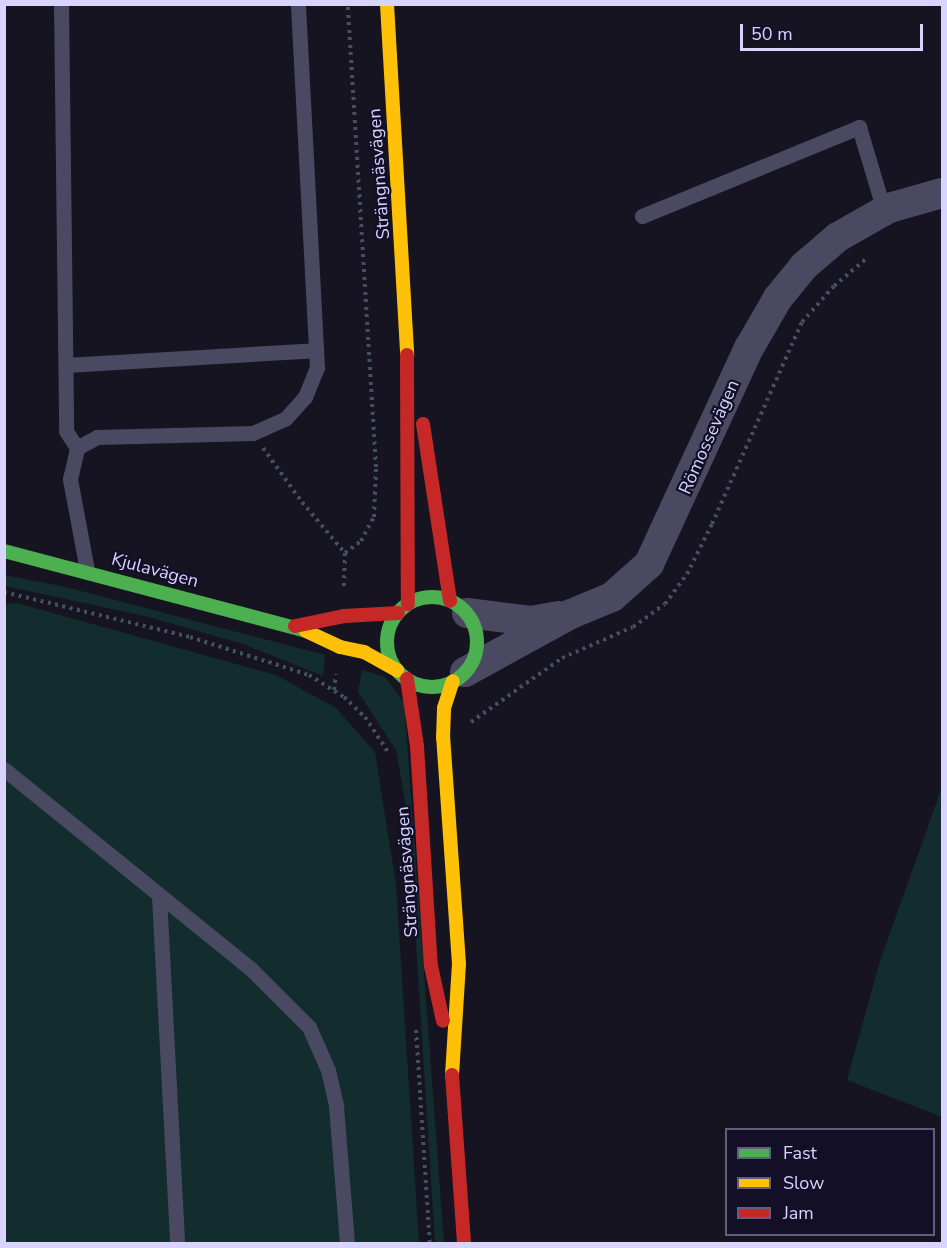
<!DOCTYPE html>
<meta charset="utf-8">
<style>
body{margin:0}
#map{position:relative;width:947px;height:1248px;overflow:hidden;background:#161421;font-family:"Nunito Sans",sans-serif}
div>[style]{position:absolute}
.green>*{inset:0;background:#132c2d}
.path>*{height:4px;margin-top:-2px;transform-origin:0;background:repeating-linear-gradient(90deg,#44505f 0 3px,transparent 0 7.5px)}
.lane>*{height:15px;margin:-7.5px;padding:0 7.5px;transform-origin:7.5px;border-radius:7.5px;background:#4a4962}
.street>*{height:30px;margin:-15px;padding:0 15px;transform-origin:15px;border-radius:15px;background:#4a4962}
.fast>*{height:14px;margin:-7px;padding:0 7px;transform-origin:7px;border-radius:7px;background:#4caf50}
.fast>.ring{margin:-7px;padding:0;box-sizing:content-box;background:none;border:14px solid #4caf50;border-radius:50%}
.slow>*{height:14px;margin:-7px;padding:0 7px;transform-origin:7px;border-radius:7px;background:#ffc107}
.jam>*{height:14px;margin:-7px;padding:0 7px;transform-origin:7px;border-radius:7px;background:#c62828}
span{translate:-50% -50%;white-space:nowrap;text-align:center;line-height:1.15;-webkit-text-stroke:4.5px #130f26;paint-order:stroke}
.street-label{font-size:18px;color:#d9d4ff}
.frame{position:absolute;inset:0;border:6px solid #d9d4ff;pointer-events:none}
.legend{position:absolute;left:725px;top:1128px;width:210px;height:108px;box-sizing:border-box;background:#130f26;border:2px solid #625e7d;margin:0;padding:8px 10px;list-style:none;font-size:18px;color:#d9d4ff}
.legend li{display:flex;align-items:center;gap:12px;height:30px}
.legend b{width:30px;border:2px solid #625e7d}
.scale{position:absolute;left:740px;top:24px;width:183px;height:27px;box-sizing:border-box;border:3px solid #d9d4ff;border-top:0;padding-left:8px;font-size:18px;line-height:21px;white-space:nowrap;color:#d9d4ff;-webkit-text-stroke:4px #130f26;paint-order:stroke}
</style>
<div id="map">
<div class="green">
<div style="clip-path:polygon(4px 575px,66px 587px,325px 655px,323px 676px,243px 644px,149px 617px,5px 586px)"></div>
<div style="clip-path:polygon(17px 603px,276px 675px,336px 708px,375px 752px,396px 884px,419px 1243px,5px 1243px,4px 604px)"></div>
<div style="clip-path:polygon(362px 670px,385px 677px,404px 702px,444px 1243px,435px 1243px,408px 817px,396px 750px,358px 692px)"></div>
<div style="clip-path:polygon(942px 787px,942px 1117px,847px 1080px,880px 961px)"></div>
</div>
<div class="path">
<div style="left:263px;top:448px;width:67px;rotate:54.2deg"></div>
<div style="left:302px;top:502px;width:67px;rotate:49.9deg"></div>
<div style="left:345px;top:553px;width:36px;rotate:92deg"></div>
<div style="left:345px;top:553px;width:20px;rotate:-37deg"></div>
<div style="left:361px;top:541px;width:27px;rotate:-62deg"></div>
<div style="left:374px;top:517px;width:50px;rotate:-87.7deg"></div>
<div style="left:376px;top:467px;width:464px;rotate:-93.5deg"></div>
<div style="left:4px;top:592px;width:191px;rotate:13.6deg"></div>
<div style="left:190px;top:637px;width:125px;rotate:17.7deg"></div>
<div style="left:309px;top:675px;width:41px;rotate:32.2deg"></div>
<div style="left:344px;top:697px;width:29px;rotate:44deg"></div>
<div style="left:365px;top:717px;width:42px;rotate:56.7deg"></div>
<div style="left:334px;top:690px;width:16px;rotate:-83deg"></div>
<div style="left:471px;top:722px;width:111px;rotate:-35.1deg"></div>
<div style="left:562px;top:658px;width:77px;rotate:-23.6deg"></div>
<div style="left:633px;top:627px;width:39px;rotate:-36deg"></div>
<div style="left:665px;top:604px;width:37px;rotate:-54deg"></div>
<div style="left:687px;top:574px;width:56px;rotate:-63.4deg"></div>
<div style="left:712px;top:524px;width:221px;rotate:-66deg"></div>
<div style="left:802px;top:322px;width:48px;rotate:-48.4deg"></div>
<div style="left:834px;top:286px;width:42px;rotate:-40.2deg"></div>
<div style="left:416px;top:1030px;width:214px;rotate:86.3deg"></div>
</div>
<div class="lane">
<div style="left:61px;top:4px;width:427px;rotate:89.3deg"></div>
<div style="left:66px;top:431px;width:20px;rotate:57deg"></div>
<div style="left:642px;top:216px;width:235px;rotate:-22.3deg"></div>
<div style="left:859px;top:127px;width:88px;rotate:73.4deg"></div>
<div style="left:66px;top:365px;width:250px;rotate:-3.4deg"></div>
<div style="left:87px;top:570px;width:93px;rotate:-100.6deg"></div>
<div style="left:70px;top:479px;width:32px;rotate:-77deg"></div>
<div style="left:77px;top:448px;width:23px;rotate:-29deg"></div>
<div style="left:97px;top:437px;width:156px;rotate:-1.5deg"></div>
<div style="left:253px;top:433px;width:35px;rotate:-24deg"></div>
<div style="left:285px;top:419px;width:30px;rotate:-48deg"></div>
<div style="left:305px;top:397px;width:31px;rotate:-68deg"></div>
<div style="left:317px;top:368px;width:364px;rotate:-93deg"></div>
<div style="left:4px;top:769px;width:318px;rotate:39deg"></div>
<div style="left:251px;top:969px;width:82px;rotate:45deg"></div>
<div style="left:309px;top:1027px;width:47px;rotate:66.2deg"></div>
<div style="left:328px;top:1070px;width:37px;rotate:77deg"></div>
<div style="left:336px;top:1106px;width:138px;rotate:85.4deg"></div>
<div style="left:159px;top:896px;width:348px;rotate:87deg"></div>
</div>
<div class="street">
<div style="left:467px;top:613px;width:64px;rotate:7.1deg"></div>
<div style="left:531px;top:621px;width:28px;rotate:-10deg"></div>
<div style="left:465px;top:672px;width:121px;rotate:-28.7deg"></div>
<div style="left:571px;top:614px;width:44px;rotate:-22.5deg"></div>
<div style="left:612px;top:597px;width:50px;rotate:-41.7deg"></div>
<div style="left:649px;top:564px;width:238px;rotate:-65.2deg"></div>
<div style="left:749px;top:348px;width:58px;rotate:-59.9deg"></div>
<div style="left:778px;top:298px;width:41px;rotate:-50.9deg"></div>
<div style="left:804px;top:266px;width:45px;rotate:-40.5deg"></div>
<div style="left:838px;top:237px;width:59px;rotate:-29.6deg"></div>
<div style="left:889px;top:208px;width:55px;rotate:-15.8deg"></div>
</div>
<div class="fast">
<div style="left:4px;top:551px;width:312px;rotate:14.8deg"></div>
<div class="ring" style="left:387px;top:597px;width:76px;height:76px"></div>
</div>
<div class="slow">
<div style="left:387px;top:4px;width:352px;rotate:86.7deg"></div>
<div style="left:306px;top:631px;width:38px;rotate:25deg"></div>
<div style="left:340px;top:647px;width:25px;rotate:12deg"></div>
<div style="left:364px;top:652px;width:38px;rotate:29deg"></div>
<div style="left:452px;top:1075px;width:111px;rotate:-86.4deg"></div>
<div style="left:459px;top:964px;width:227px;rotate:-94deg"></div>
<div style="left:443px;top:738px;width:30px;rotate:-88deg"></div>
<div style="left:444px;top:708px;width:28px;rotate:-72deg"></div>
</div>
<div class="jam">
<div style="left:407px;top:355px;width:249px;rotate:89.8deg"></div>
<div style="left:423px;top:424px;width:179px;rotate:81.3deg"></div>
<div style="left:295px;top:626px;width:50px;rotate:-11.5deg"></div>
<div style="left:344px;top:616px;width:54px;rotate:-3.2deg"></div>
<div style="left:407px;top:679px;width:68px;rotate:81.5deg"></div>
<div style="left:417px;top:746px;width:220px;rotate:86.4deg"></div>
<div style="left:431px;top:966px;width:56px;rotate:77.7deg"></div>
<div style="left:452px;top:1075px;width:169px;rotate:85.9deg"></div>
</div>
<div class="street-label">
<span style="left:379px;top:174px;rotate:-94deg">Strängnäsvägen</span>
<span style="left:709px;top:437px;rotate:-66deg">Römossevägen</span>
<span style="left:155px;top:570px;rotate:15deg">Kjulavägen</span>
<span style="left:407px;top:872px;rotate:-94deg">Strängnäsvägen</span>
</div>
<div class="frame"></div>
<ul class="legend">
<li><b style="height:8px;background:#4caf50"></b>Fast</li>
<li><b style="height:8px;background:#ffc107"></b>Slow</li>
<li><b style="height:8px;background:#c62828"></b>Jam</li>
</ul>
<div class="scale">50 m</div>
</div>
